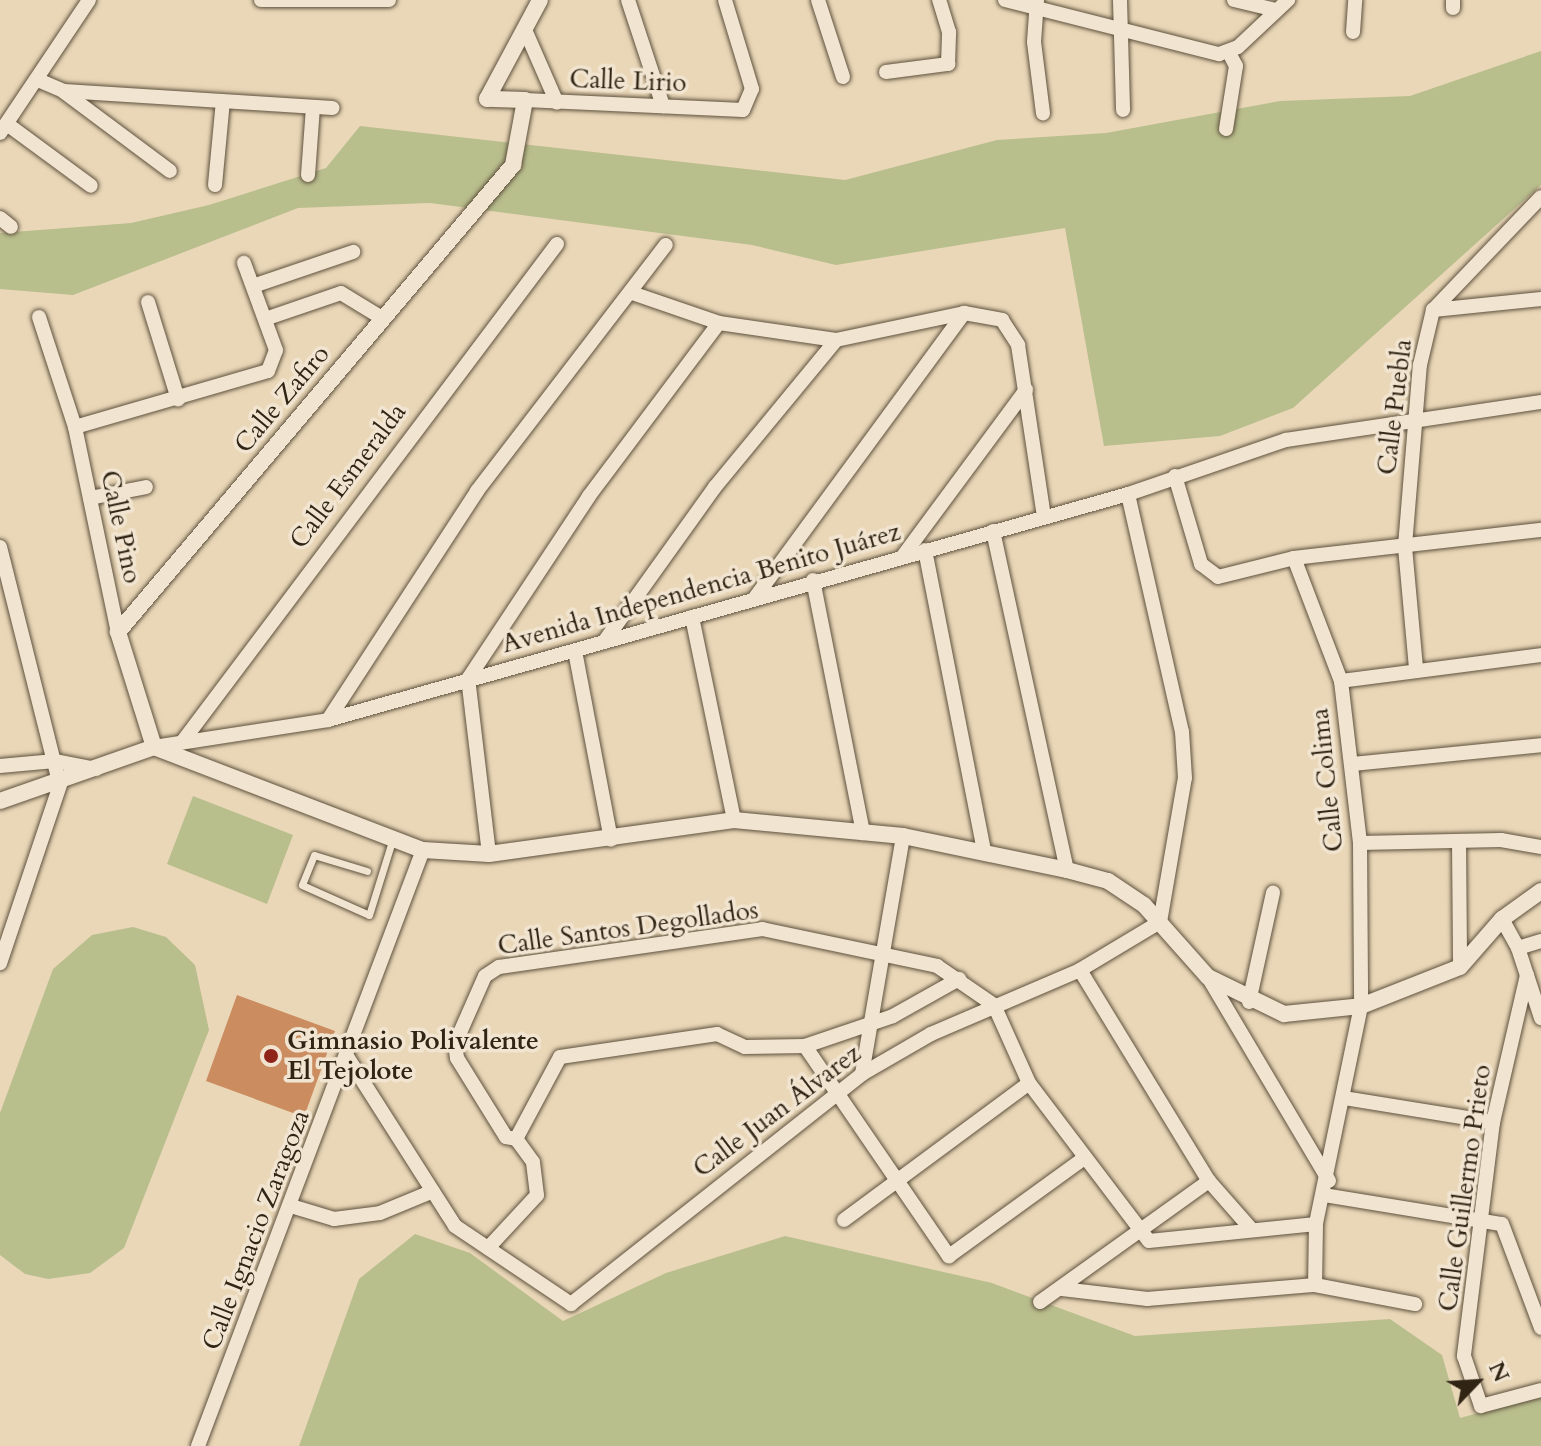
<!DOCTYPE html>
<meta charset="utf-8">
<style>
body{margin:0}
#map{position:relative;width:1541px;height:1446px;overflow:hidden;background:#ead7b8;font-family:Cardo,serif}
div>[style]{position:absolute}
.green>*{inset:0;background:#b9be8d}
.building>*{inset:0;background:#cb8c60}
.roads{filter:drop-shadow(0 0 2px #5e513d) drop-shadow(0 0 2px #5e513d)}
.service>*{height:7px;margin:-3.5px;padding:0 3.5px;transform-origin:3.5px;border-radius:3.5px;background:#f1e5d1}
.minor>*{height:14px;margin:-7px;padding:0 7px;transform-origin:7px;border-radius:7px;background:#f1e5d1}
.tertiary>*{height:16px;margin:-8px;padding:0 8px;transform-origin:8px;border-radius:8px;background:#f1e5d1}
.dots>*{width:22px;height:22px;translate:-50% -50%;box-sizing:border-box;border:4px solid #f1e5d1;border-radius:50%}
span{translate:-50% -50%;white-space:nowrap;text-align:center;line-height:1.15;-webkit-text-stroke:7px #f1e5d1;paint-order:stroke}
.street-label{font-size:26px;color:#302414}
.poi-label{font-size:26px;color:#302414;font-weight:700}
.left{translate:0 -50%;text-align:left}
.north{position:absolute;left:1437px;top:1342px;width:80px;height:80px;-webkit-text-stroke:6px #f1e5d1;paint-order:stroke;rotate:65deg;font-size:22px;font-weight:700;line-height:32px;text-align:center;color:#302414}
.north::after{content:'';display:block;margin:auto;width:28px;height:36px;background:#302414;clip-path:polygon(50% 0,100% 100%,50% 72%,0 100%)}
</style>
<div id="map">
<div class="green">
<div style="clip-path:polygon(1541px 51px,1541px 185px,1293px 408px,1220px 436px,1104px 446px,1065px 228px,836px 265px,752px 245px,430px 203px,298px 208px,73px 295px,0 289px,0 233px,131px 223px,209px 205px,326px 168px,360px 126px,845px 180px,997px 140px,1106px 133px,1280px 101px,1410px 96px)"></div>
<div style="clip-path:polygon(193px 796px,293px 835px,267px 904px,167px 864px)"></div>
<div style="clip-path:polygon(133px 927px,166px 937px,195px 965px,209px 1030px,124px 1248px,90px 1273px,48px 1279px,25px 1274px,0 1255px,0 1113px,53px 969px,92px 935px)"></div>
<div style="clip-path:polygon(415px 1234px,470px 1253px,563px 1321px,666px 1273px,785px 1236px,992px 1283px,1135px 1336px,1390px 1319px,1442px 1355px,1460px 1418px,1541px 1396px,1541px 1446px,299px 1446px,359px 1279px)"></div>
</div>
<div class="building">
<div style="clip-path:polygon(237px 995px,335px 1031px,304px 1117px,206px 1081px)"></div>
</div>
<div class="roads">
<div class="service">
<div style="left:367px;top:871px;width:55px;rotate:-163.2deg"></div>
<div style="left:314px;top:855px;width:32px;rotate:112deg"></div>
<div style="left:302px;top:885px;width:73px;rotate:24.1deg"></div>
<div style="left:369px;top:915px;width:77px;rotate:-72.7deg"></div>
</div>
<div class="minor">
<div style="left:261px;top:0;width:128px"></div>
<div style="left:628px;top:0;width:112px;rotate:71.7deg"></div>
<div style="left:818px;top:0;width:81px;rotate:72deg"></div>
<div style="left:1005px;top:0;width:221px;rotate:14.2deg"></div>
<div style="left:1219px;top:54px;width:20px;rotate:-20deg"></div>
<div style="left:1238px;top:47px;width:69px;rotate:-43.2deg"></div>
<div style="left:1037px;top:0;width:42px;rotate:94.1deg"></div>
<div style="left:1034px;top:42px;width:72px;rotate:82.8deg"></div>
<div style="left:1120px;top:0;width:110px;rotate:88.4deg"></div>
<div style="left:1234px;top:0;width:43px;rotate:13.4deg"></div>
<div style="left:1453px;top:8px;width:8px;rotate:-90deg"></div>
<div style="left:526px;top:32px;width:77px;rotate:66.4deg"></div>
<div style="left:1353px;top:32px;width:32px;rotate:-86deg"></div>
<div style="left:886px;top:72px;width:63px;rotate:-7.4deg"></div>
<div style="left:948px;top:64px;width:32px;rotate:-88deg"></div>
<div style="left:949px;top:32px;width:34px;rotate:-107deg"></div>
<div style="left:38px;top:80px;width:28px;rotate:23deg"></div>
<div style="left:64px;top:91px;width:269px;rotate:3.6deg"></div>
<div style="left:64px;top:92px;width:132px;rotate:36.7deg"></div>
<div style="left:525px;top:100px;width:218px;rotate:2.6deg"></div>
<div style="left:743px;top:110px;width:23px;rotate:-67deg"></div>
<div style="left:752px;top:89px;width:93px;rotate:-106.9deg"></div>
<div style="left:7px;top:124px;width:104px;rotate:36.4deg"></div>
<div style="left:1226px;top:129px;width:64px;rotate:-81deg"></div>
<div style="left:1236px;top:66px;width:15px;rotate:-118deg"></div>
<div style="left:0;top:133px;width:160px;rotate:-56.2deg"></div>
<div style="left:308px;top:175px;width:68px;rotate:-85.8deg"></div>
<div style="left:215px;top:185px;width:84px;rotate:-84.6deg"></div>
<div style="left:0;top:218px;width:14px;rotate:39deg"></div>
<div style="left:253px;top:286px;width:106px;rotate:-18.8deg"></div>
<div style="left:632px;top:293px;width:92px;rotate:19deg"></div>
<div style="left:719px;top:323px;width:118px;rotate:8.3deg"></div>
<div style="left:836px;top:340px;width:131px;rotate:-11.9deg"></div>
<div style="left:964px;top:313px;width:39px;rotate:10deg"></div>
<div style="left:1002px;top:320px;width:30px;rotate:57deg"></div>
<div style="left:1018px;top:345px;width:174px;rotate:81.4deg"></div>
<div style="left:148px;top:302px;width:102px;rotate:72.8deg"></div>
<div style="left:1433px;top:310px;width:109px;rotate:-5.8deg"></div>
<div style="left:39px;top:317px;width:116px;rotate:71.9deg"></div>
<div style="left:75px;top:427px;width:209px;rotate:78.2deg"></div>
<div style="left:265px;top:319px;width:80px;rotate:-18.9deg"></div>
<div style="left:341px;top:293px;width:48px;rotate:31.4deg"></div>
<div style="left:75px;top:427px;width:201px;rotate:-16.2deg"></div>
<div style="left:268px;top:371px;width:22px;rotate:-69deg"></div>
<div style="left:276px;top:350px;width:93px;rotate:-110.2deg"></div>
<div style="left:1175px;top:476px;width:92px;rotate:73.5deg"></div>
<div style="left:1201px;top:564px;width:21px;rotate:37deg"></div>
<div style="left:1218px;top:577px;width:78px;rotate:-14deg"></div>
<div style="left:1294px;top:558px;width:249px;rotate:-6.5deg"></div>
<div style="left:90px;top:498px;width:57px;rotate:-11.1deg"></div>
<div style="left:993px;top:531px;width:347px;rotate:77.7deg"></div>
<div style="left:0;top:547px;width:245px;rotate:75.9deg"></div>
<div style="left:60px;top:785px;width:188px;rotate:108.6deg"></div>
<div style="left:925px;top:550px;width:308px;rotate:78.9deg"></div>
<div style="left:903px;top:556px;width:207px;rotate:-53.5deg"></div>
<div style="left:1294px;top:558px;width:132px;rotate:69.1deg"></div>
<div style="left:1341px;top:681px;width:163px;rotate:83.3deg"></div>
<div style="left:1360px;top:843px;width:163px;rotate:89.6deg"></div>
<div style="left:1361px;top:1006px;width:223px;rotate:101.7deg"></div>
<div style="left:1316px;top:1224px;width:61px;rotate:90.9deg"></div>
<div style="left:813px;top:580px;width:258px;rotate:78.8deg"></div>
<div style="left:754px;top:599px;width:355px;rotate:-53.7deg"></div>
<div style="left:692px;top:617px;width:207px;rotate:78.3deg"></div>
<div style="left:604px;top:642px;width:191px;rotate:-54.4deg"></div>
<div style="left:715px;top:487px;width:190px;rotate:-50.5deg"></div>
<div style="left:575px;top:651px;width:192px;rotate:79.2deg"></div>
<div style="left:1416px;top:668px;width:122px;rotate:-95.2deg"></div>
<div style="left:1405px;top:546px;width:182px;rotate:-85.3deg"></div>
<div style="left:1420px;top:365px;width:57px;rotate:-76.7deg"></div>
<div style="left:1433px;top:310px;width:156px;rotate:-46.3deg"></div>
<div style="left:1341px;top:681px;width:202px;rotate:-7.4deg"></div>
<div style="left:328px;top:720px;width:273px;rotate:-56.9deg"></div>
<div style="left:477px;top:491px;width:310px;rotate:-52.5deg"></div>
<div style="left:183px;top:741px;width:622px;rotate:-53.04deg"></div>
<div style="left:154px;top:747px;width:176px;rotate:-8.8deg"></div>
<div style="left:328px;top:720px;width:831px;rotate:-15.77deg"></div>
<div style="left:1128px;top:494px;width:167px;rotate:-18.9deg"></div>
<div style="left:1286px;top:440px;width:258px;rotate:-8.5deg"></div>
<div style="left:1352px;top:764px;width:190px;rotate:-5.7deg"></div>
<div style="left:0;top:766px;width:55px;rotate:-5.2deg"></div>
<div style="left:55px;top:761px;width:42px;rotate:11deg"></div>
<div style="left:1459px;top:841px;width:126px;rotate:89.5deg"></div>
<div style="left:1360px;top:843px;width:141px;rotate:-1.2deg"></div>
<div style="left:1501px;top:840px;width:41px;rotate:9.9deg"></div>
<div style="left:489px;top:854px;width:176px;rotate:-96.8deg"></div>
<div style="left:468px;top:679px;width:219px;rotate:-56.5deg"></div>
<div style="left:589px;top:496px;width:216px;rotate:-53.1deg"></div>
<div style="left:1502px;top:919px;width:33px;rotate:61deg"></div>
<div style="left:1518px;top:948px;width:24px;rotate:-17deg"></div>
<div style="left:1518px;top:948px;width:74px;rotate:71.8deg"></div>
<div style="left:1080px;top:970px;width:247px;rotate:58.6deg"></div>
<div style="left:1209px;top:1181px;width:65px;rotate:48.7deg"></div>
<div style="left:1527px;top:975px;width:151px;rotate:103deg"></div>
<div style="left:1493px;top:1122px;width:236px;rotate:97.1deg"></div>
<div style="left:1464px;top:1356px;width:53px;rotate:71.2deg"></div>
<div style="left:1481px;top:1406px;width:62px;rotate:-14.9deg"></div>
<div style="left:1208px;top:977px;width:237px;rotate:59.3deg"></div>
<div style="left:1249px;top:1002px;width:112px;rotate:-77.6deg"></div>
<div style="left:805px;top:1046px;width:255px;rotate:55.6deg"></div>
<div style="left:949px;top:1256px;width:165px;rotate:-35.9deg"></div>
<div style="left:348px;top:1058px;width:199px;rotate:57.5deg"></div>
<div style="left:455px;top:1226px;width:140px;rotate:33.9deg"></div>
<div style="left:571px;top:1304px;width:371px;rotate:-38.3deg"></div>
<div style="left:862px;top:1074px;width:80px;rotate:-30.1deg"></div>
<div style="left:931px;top:1034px;width:162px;rotate:-23.2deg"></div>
<div style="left:1080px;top:970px;width:93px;rotate:-31deg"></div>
<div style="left:1160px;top:922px;width:146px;rotate:-80.2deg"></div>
<div style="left:1185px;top:778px;width:46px;rotate:-93.7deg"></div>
<div style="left:1182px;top:732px;width:244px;rotate:-102.8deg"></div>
<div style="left:862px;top:1074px;width:242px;rotate:-80.2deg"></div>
<div style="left:1344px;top:1098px;width:151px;rotate:9.2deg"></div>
<div style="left:516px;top:1139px;width:93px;rotate:-61.8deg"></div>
<div style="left:560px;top:1057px;width:159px;rotate:-8.3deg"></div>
<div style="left:717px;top:1034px;width:31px;rotate:25deg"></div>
<div style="left:745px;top:1047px;width:60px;rotate:-1deg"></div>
<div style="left:805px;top:1046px;width:93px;rotate:-18.8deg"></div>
<div style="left:893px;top:1016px;width:76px;rotate:-29.3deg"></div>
<div style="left:1324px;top:1195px;width:180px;rotate:9.3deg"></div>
<div style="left:1502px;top:1224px;width:111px;rotate:69.4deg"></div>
<div style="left:291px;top:1206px;width:45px;rotate:16.8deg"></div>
<div style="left:334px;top:1219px;width:46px;rotate:-7.4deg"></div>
<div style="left:380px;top:1213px;width:57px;rotate:-22.5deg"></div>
<div style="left:844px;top:1220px;width:230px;rotate:-36.5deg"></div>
<div style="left:488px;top:1248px;width:72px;rotate:-47.2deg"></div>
<div style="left:537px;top:1195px;width:33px;rotate:-97deg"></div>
<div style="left:533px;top:1162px;width:29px;rotate:-126deg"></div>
<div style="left:516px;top:1139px;width:10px;rotate:-169deg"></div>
<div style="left:506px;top:1137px;width:93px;rotate:-121.8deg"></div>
<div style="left:457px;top:1058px;width:14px;rotate:-98deg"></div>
<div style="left:455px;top:1044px;width:74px;rotate:-66.2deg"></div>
<div style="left:485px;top:976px;width:17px;rotate:-33deg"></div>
<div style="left:499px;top:967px;width:266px;rotate:-8.2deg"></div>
<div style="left:762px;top:929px;width:179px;rotate:11.9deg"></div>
<div style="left:937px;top:966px;width:69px;rotate:34.4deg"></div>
<div style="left:994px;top:1005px;width:85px;rotate:65.8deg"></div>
<div style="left:1029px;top:1083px;width:198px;rotate:52.8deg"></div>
<div style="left:1149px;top:1241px;width:168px;rotate:-5.8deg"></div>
<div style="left:1062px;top:1289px;width:86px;rotate:6.7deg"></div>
<div style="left:1147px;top:1299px;width:169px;rotate:-4.8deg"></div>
<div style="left:1315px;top:1285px;width:102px;rotate:10.8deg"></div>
<div style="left:1040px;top:1302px;width:208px;rotate:-35.6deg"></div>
<div style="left:198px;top:1446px;width:637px;rotate:-69.32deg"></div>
</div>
<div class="tertiary">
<div style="left:154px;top:747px;width:288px;rotate:21deg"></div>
<div style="left:423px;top:850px;width:66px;rotate:3.5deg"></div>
<div style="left:489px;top:854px;width:247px;rotate:-7.9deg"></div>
<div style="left:734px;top:820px;width:170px;rotate:5.4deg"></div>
<div style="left:903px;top:836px;width:167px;rotate:11.7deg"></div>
<div style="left:1067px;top:870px;width:42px;rotate:15deg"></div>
<div style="left:1108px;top:881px;width:43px;rotate:33.7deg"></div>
<div style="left:1144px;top:905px;width:96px;rotate:48.4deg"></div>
<div style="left:1208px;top:977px;width:85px;rotate:26deg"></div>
<div style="left:1284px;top:1014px;width:77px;rotate:-5.9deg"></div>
<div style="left:1361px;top:1006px;width:106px;rotate:-21.5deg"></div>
<div style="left:1460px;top:967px;width:64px;rotate:-48.8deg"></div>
<div style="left:1502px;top:919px;width:48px;rotate:-35.7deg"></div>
<div style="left:154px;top:747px;width:121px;rotate:-107.4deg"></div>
<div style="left:118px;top:632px;width:612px;rotate:-49.77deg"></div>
<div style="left:513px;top:165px;width:66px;rotate:-79.5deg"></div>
<div style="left:525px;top:100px;width:38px;rotate:-178deg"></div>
<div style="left:487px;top:99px;width:112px;rotate:-61.8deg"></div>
<div style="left:0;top:801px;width:163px;rotate:-19.3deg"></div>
</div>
</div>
<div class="dots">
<div style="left:271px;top:1056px;background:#8f2418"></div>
</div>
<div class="street-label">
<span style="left:628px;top:81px;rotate:2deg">Calle Lirio</span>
<span style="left:282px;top:399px;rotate:-50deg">Calle Zafiro</span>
<span style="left:1395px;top:407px;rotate:-83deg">Calle Puebla</span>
<span style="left:348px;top:476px;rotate:-53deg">Calle Esmeralda</span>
<span style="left:121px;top:527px;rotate:78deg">Calle Pino</span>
<span style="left:701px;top:588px;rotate:-16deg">Avenida Independencia Benito Juárez</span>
<span style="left:1327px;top:780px;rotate:-96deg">Calle Colima</span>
<span style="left:628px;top:928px;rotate:-8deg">Calle Santos Degollados</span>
<span style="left:777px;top:1111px;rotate:-37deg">Calle Juan Álvarez</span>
<span style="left:1465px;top:1188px;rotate:-82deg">Calle Guillermo Prieto</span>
<span style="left:256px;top:1230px;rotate:-69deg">Calle Ignacio Zaragoza</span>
</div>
<div class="poi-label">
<span class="left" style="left:287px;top:1056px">Gimnasio Polivalente<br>El Tejolote</span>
</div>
<div class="north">N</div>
</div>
